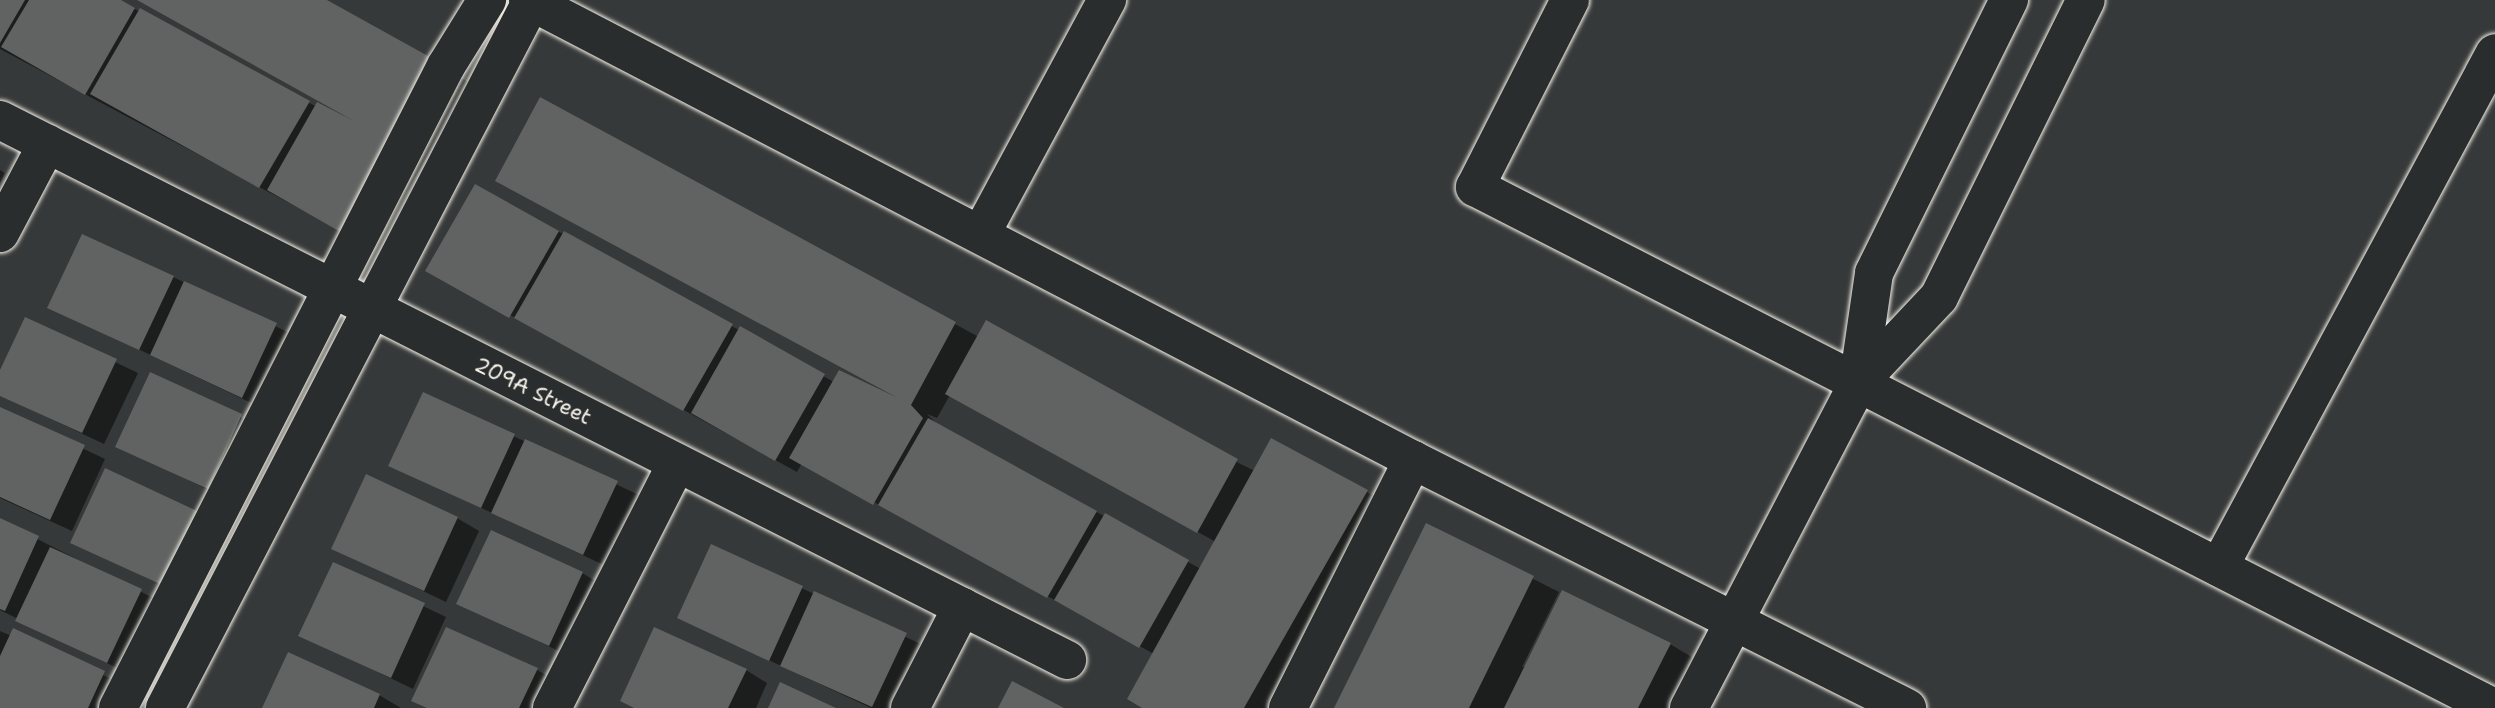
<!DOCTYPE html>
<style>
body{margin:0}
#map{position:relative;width:2495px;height:708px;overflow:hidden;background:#363939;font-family:"Shantell Sans",sans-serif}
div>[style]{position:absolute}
.shadow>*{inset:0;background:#0007}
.building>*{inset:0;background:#616362}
.roads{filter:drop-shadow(0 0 2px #f4f1e8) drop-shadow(0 0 2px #f4f1e8)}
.minor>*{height:38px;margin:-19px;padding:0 19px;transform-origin:19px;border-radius:19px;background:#2a2d2e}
span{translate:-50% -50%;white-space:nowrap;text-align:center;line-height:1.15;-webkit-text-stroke:7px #2a2d2e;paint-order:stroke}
.street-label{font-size:21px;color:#f4f1e8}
</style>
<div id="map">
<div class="shadow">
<div style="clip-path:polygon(0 0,118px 0,317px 107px,386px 138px,140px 0,323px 0,470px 83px,374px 248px,0 49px)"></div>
<div style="clip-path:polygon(evenodd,540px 100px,979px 337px,1255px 471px,1367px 492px,1392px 507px,1278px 708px,1146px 708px,1154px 654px,802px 463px,797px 472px,428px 270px,475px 186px,834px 382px,899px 401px,540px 100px,950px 395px,1216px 542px,1201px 569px,939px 426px,927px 414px,937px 418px,950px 395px)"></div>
<div style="clip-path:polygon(0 170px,5px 173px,0 183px)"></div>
<div style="clip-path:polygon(173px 277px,298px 337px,264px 409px,50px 307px)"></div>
<div style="clip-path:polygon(25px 319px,138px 373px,104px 444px,0 395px,0 374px)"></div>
<div style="clip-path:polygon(151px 374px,263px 428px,230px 500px,117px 446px)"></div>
<div style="clip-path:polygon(424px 394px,639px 495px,606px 566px,391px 466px)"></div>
<div style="clip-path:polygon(0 409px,105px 459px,72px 531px,0 498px)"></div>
<div style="clip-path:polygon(105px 471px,185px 596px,72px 543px)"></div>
<div style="clip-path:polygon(457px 518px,479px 531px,446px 602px,333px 548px)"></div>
<div style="clip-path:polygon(0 520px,163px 603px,129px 674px,0 610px)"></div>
<div style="clip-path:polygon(1427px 525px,1559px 592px,1522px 667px,1670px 644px,1695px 659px,1671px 708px,1336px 708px)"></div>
<div style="clip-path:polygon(712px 546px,927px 647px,899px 708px,871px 708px,679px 618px)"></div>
<div style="clip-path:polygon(334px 564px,446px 617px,413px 689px,301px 635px)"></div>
<div style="clip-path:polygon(582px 573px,604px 586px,571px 657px,459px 603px)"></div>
<div style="clip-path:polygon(0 631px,126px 685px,115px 708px,0 708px)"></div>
<div style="clip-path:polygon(537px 670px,559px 682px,547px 708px,427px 708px)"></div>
<div style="clip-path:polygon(746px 670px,767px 683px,756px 708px,635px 708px)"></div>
<div style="clip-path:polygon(379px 695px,401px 708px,264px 708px)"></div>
</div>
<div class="building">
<div style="clip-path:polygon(0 0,25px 0,0 43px)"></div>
<div style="clip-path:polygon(29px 0,121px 0,135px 8px,85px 95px,1px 47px)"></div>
<div style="clip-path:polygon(137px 0,327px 0,446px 66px,351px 238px,267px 190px,317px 102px,354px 121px)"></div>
<div style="clip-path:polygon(140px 8px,310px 101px,259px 188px,90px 94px)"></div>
<div style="clip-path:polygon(540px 97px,956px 322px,911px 405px,923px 418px,873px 505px,789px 458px,839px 370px,896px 397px,495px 181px)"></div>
<div style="clip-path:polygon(475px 184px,559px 231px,509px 318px,425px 271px)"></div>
<div style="clip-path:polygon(564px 231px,733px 324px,683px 411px,514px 318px)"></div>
<div style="clip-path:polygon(82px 234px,174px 276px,139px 350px,47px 308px)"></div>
<div style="clip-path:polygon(184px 281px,277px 323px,242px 398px,150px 355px)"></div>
<div style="clip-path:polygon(25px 317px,117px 359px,82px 433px,0 396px,0 370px)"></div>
<div style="clip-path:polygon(986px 320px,1238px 459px,1197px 533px,945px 394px)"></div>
<div style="clip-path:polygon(740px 326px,825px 374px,775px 461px,691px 413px)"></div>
<div style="clip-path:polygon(150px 372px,242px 414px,208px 489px,115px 447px)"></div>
<div style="clip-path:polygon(423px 392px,515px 434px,481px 508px,388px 466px)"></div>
<div style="clip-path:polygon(0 407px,85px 445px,50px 520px,0 497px)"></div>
<div style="clip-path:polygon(928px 418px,1097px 511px,1047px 598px,878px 505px)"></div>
<div style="clip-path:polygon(1271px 438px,1368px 490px,1244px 708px,1142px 708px,1127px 699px)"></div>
<div style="clip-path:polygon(525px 439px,618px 481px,583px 555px,491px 513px)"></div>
<div style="clip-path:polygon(105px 468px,197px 511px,162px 585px,70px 543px)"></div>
<div style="clip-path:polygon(366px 474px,458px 517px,424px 591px,331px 549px)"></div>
<div style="clip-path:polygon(1105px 513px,1189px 560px,1139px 648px,1054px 600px)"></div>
<div style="clip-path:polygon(0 518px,39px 536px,5px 611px,0 609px)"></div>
<div style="clip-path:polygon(1426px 523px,1534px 576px,1469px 708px,1334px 708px)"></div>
<div style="clip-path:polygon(491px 530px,583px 572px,549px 646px,456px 604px)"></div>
<div style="clip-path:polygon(711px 544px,803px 586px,769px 661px,677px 618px)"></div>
<div style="clip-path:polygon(50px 547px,142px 589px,107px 663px,15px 621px)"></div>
<div style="clip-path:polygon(333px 562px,425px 603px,391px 678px,298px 636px)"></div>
<div style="clip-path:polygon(1562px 590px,1671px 643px,1638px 708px,1504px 708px)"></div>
<div style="clip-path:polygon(814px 591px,907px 633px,872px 707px,780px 666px)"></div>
<div style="clip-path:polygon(446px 627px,538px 668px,519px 708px,427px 708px,411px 701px)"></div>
<div style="clip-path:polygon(654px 627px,747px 669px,728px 708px,634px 708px,620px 701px)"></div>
<div style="clip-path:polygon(13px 628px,105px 671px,88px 708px,0 708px,0 656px)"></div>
<div style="clip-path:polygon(288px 652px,380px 694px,374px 708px,262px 708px)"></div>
<div style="clip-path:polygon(1012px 681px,1064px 708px,998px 708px)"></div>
<div style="clip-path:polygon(780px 682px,836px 708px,768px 708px)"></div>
</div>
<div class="roads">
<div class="minor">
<div style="left:528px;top:0;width:997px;rotate:27.46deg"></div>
<div style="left:1413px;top:460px;width:553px;rotate:26.66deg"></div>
<div style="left:1570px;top:0;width:210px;rotate:116.9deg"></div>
<div style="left:1475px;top:187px;width:1144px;rotate:27.08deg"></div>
<div style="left:0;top:120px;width:1196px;rotate:26.84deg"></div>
<div style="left:982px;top:232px;width:264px;rotate:-61.7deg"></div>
<div style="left:0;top:233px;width:101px;rotate:-62.2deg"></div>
<div style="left:1858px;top:383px;width:111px;rotate:-81.7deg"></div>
<div style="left:1874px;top:273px;width:305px;rotate:-63.7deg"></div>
<div style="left:2219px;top:567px;width:583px;rotate:-61.77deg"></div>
<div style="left:118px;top:708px;width:721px;rotate:-62.94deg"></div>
<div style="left:446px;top:66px;width:78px;rotate:-58.2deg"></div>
<div style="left:165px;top:708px;width:795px;rotate:-62.6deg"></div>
<div style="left:552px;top:708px;width:275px;rotate:-63deg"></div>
<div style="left:910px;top:708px;width:114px;rotate:-62.8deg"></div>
<div style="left:1288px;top:708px;width:278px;rotate:-63.3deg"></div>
<div style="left:1689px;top:708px;width:366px;rotate:-62.5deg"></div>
<div style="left:1858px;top:383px;width:118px;rotate:-46.7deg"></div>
<div style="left:1939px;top:297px;width:331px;rotate:-63.7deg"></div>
</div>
</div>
<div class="street-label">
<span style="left:533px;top:391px;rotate:26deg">209A Street</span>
</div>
</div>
